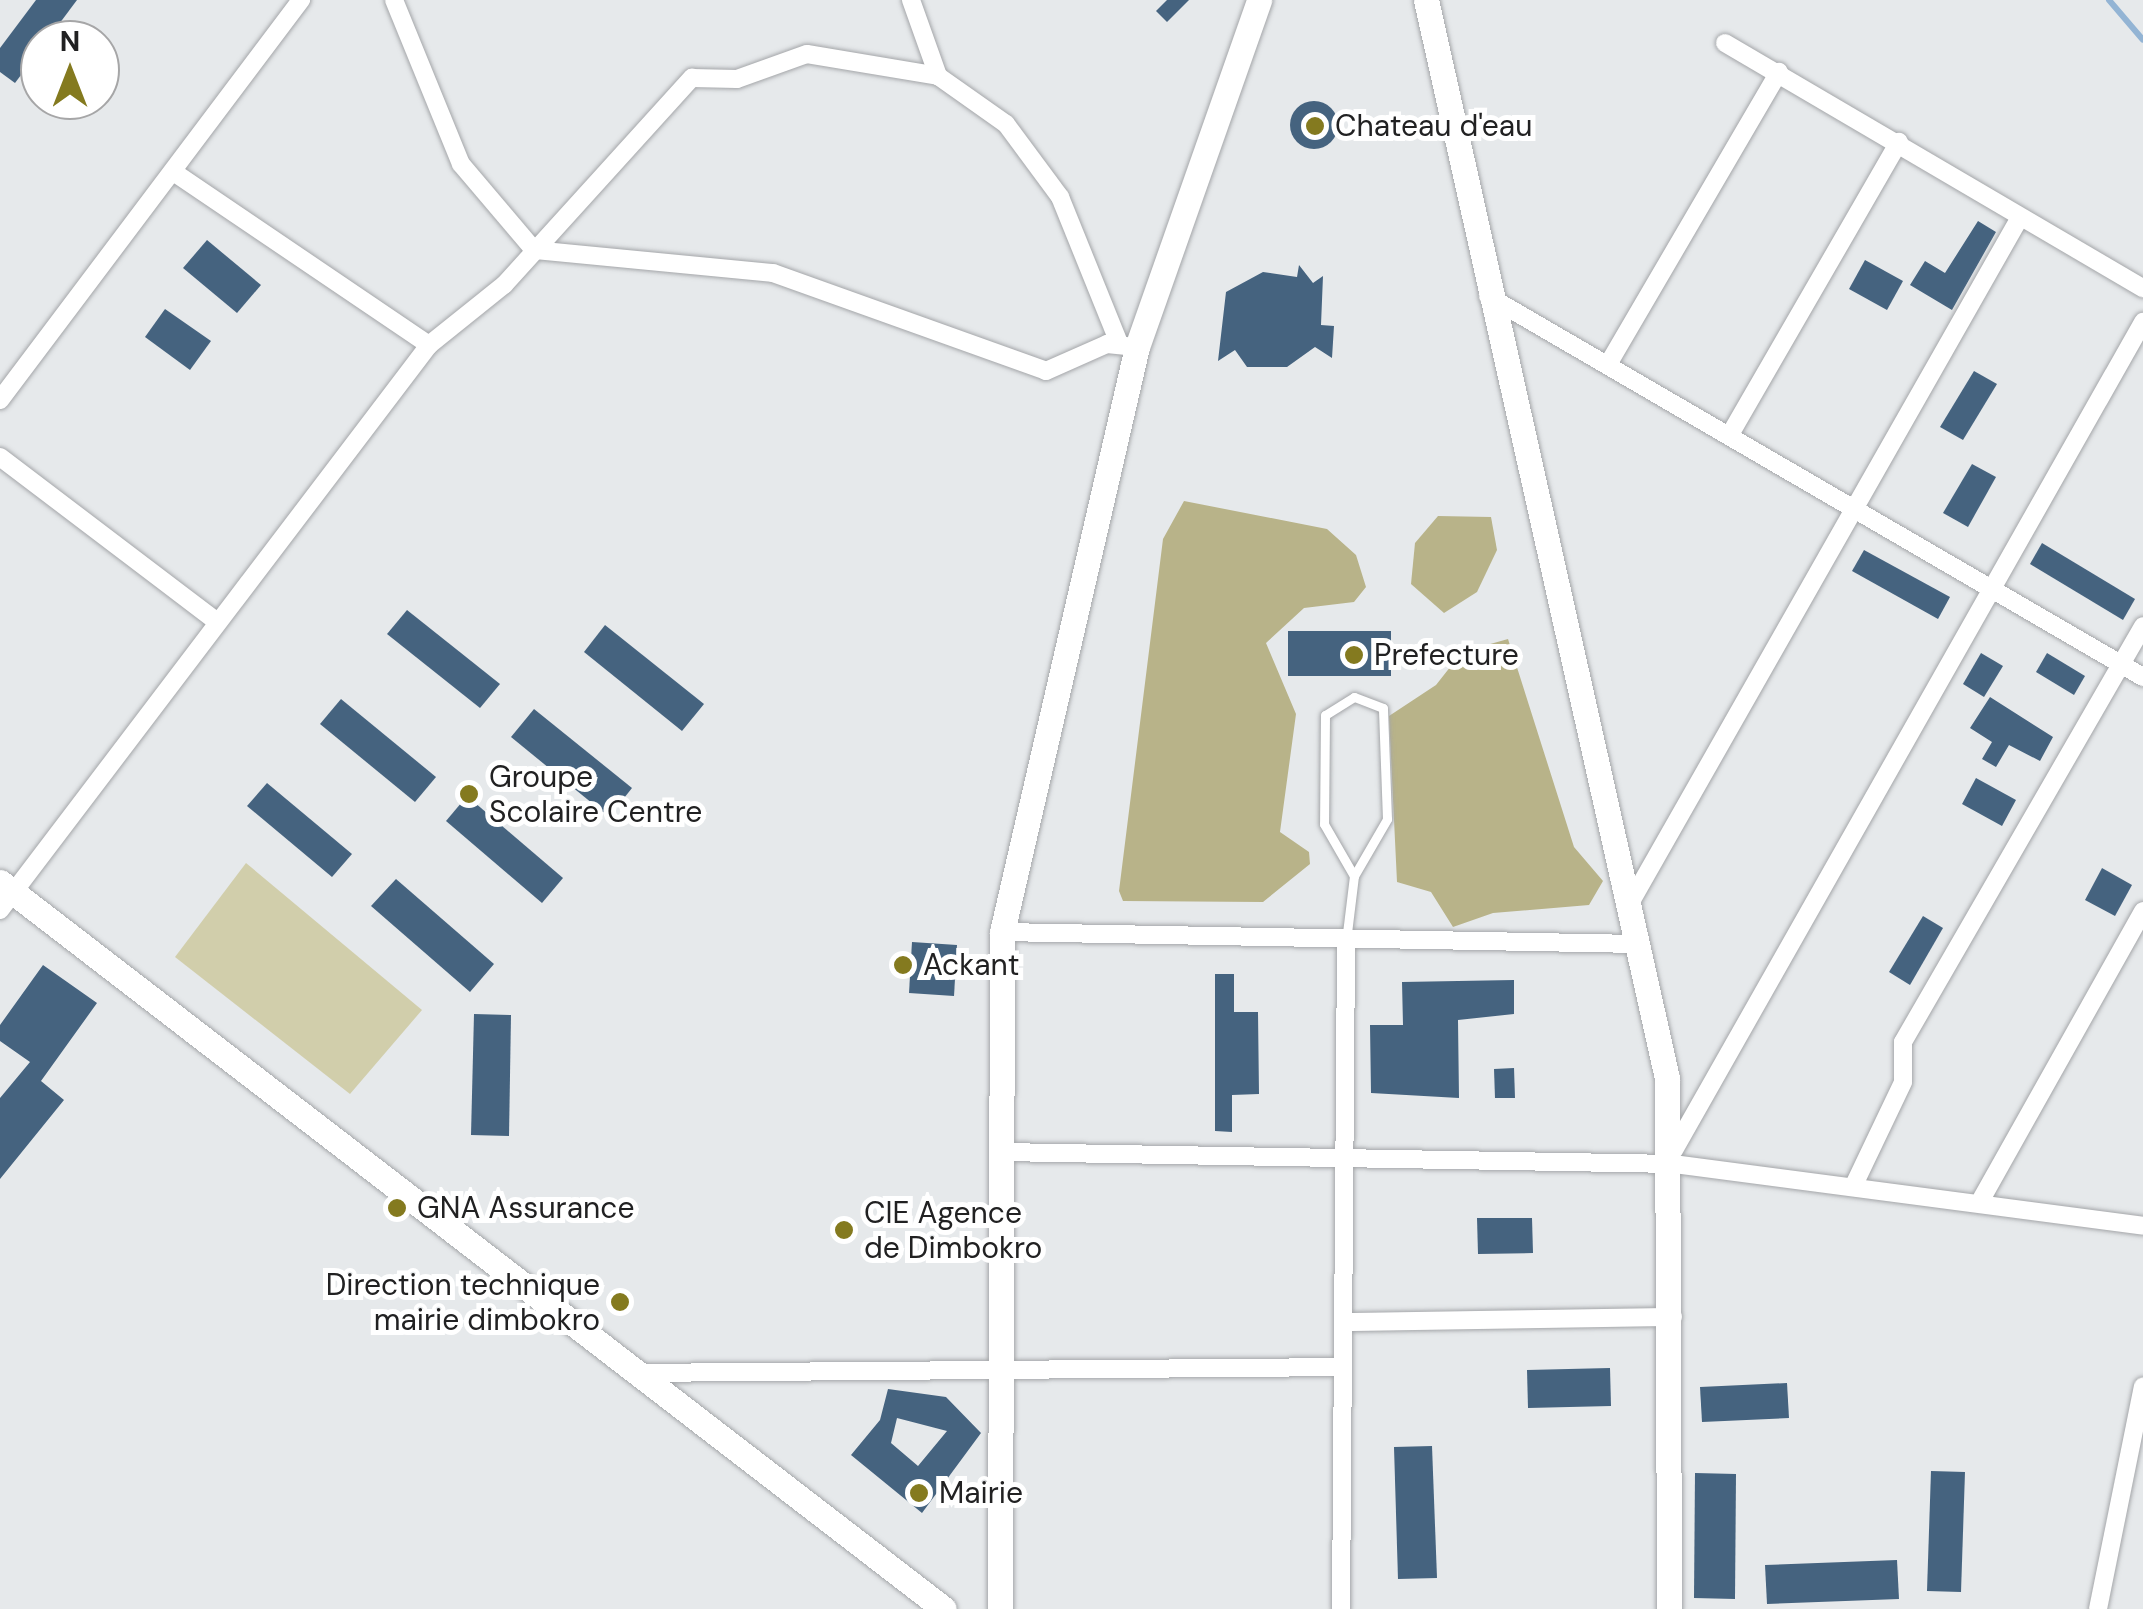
<!DOCTYPE html>
<style>
body{margin:0}
#map{position:relative;width:2143px;height:1609px;overflow:hidden;background:#e6e9eb;font-family:"DM Sans",sans-serif}
div>[style]{position:absolute}
.green>*{inset:0;background:#d1ceab}
.forest>*{inset:0;background:#b8b389}
.stream>*{height:6px;margin:-3px;padding:0 3px;transform-origin:3px;border-radius:3px;background:#93b4d4}
.building>*{inset:0;background:#45637f}
.round{border-radius:50%}
.roads{filter:drop-shadow(0 0 2px #a4a6a9) drop-shadow(0 0 2px #a4a6a9)}
.service>*{height:9px;margin:-4.5px;padding:0 4.5px;transform-origin:4.5px;border-radius:4.5px;background:#fff}
.minor>*{height:18px;margin:-9px;padding:0 9px;transform-origin:9px;border-radius:9px;background:#fff}
.secondary>*{height:25px;margin:-12.5px;padding:0 12.5px;transform-origin:12.5px;border-radius:12.5px;background:#fff}
.dots>*{width:28px;height:28px;translate:-50% -50%;box-sizing:border-box;border:5px solid #fff;border-radius:50%}
span{translate:-50% -50%;white-space:nowrap;text-align:center;line-height:1.15;-webkit-text-stroke:10px #fff;paint-order:stroke}
.poi-label{font-size:30px;color:#212122}
.left{translate:0 -50%;text-align:left}
.right{translate:-100% -50%;text-align:right}
.north{position:absolute;left:20px;top:20px;width:100px;height:100px;box-sizing:border-box;background:#fff;border:2px solid #a6a6a7;border-radius:50%;rotate:0deg;font-size:28px;font-weight:700;line-height:40px;text-align:center;color:#212122}
.north::after{content:'';display:block;margin:auto;width:35px;height:45px;background:#847a1f;clip-path:polygon(50% 0,100% 100%,50% 72%,0 100%)}
</style>
<div id="map">
<div class="green">
<div style="clip-path:polygon(246px 863px,422px 1010px,350px 1094px,175px 957px)"></div>
</div>
<div class="forest">
<div style="clip-path:polygon(1184px 501px,1327px 529px,1356px 555px,1366px 587px,1354px 602px,1304px 608px,1266px 643px,1296px 714px,1280px 832px,1309px 852px,1310px 864px,1263px 902px,1123px 901px,1119px 891px,1163px 539px)"></div>
<div style="clip-path:polygon(1438px 516px,1491px 517px,1497px 550px,1477px 592px,1444px 613px,1411px 584px,1415px 543px)"></div>
<div style="clip-path:polygon(1508px 639px,1574px 847px,1603px 881px,1589px 905px,1493px 913px,1453px 927px,1431px 892px,1397px 882px,1389px 716px,1436px 685px,1462px 652px)"></div>
</div>
<div class="stream">
<div style="left:2109px;top:0;width:52px;rotate:49.6deg"></div>
</div>
<div class="building">
<div style="clip-path:polygon(36px 0,77px 0,15px 83px,0 72px,0 48px)"></div>
<div style="clip-path:polygon(1167px 0,1189px 0,1167px 22px,1156px 11px)"></div>
<div class="round" style="left:1290px;top:101px;width:48px;height:48px"></div>
<div style="clip-path:polygon(1978px 221px,1996px 232px,1952px 310px,1910px 285px,1925px 261px,1945px 273px)"></div>
<div style="clip-path:polygon(207px 240px,261px 285px,237px 313px,183px 268px)"></div>
<div style="clip-path:polygon(1865px 260px,1903px 281px,1887px 310px,1849px 289px)"></div>
<div style="clip-path:polygon(1299px 265px,1313px 283px,1323px 276px,1321px 325px,1334px 326px,1332px 358px,1315px 347px,1287px 367px,1247px 367px,1235px 350px,1218px 361px,1226px 292px,1263px 272px,1297px 277px)"></div>
<div style="clip-path:polygon(165px 309px,211px 341px,190px 370px,145px 337px)"></div>
<div style="clip-path:polygon(1974px 371px,1997px 384px,1963px 440px,1940px 427px)"></div>
<div style="clip-path:polygon(1972px 464px,1996px 477px,1968px 527px,1943px 513px)"></div>
<div style="clip-path:polygon(2042px 543px,2135px 599px,2123px 620px,2030px 564px)"></div>
<div style="clip-path:polygon(1864px 550px,1950px 597px,1938px 619px,1852px 571px)"></div>
<div style="clip-path:polygon(407px 610px,500px 684px,480px 708px,387px 634px)"></div>
<div style="clip-path:polygon(605px 625px,704px 704px,682px 731px,584px 652px)"></div>
<div style="clip-path:polygon(1288px 631px,1391px 631px,1391px 676px,1288px 676px)"></div>
<div style="clip-path:polygon(1981px 653px,2003px 666px,1984px 697px,1963px 684px)"></div>
<div style="clip-path:polygon(2047px 653px,2085px 676px,2074px 695px,2036px 672px)"></div>
<div style="clip-path:polygon(1990px 697px,2053px 737px,2040px 761px,2009px 745px,1996px 767px,1982px 759px,1992px 742px,1970px 728px)"></div>
<div style="clip-path:polygon(341px 699px,436px 777px,415px 802px,320px 724px)"></div>
<div style="clip-path:polygon(534px 709px,632px 788px,609px 817px,511px 737px)"></div>
<div style="clip-path:polygon(1976px 778px,2016px 800px,2002px 826px,1962px 804px)"></div>
<div style="clip-path:polygon(267px 783px,352px 854px,332px 877px,247px 806px)"></div>
<div style="clip-path:polygon(467px 796px,563px 878px,542px 903px,446px 821px)"></div>
<div style="clip-path:polygon(2102px 868px,2132px 885px,2115px 916px,2085px 900px)"></div>
<div style="clip-path:polygon(396px 879px,494px 964px,470px 992px,371px 906px)"></div>
<div style="clip-path:polygon(1923px 916px,1943px 928px,1910px 985px,1889px 972px)"></div>
<div style="clip-path:polygon(912px 942px,957px 945px,954px 996px,909px 993px)"></div>
<div style="clip-path:polygon(43px 965px,97px 1003px,41px 1081px,64px 1100px,0 1179px,0 1098px,30px 1062px,0 1041px,0 1025px)"></div>
<div style="clip-path:polygon(1215px 974px,1234px 974px,1234px 1012px,1258px 1012px,1259px 1094px,1232px 1095px,1232px 1132px,1215px 1131px)"></div>
<div style="clip-path:polygon(1514px 980px,1514px 1014px,1458px 1020px,1459px 1098px,1371px 1093px,1370px 1025px,1403px 1025px,1402px 982px)"></div>
<div style="clip-path:polygon(474px 1014px,511px 1015px,509px 1136px,471px 1135px)"></div>
<div style="clip-path:polygon(1514px 1068px,1515px 1098px,1495px 1098px,1494px 1069px)"></div>
<div style="clip-path:polygon(1477px 1218px,1532px 1218px,1533px 1253px,1478px 1254px)"></div>
<div style="clip-path:polygon(1610px 1368px,1611px 1406px,1528px 1408px,1527px 1370px)"></div>
<div style="clip-path:polygon(1787px 1383px,1789px 1418px,1702px 1422px,1700px 1387px)"></div>
<div style="clip-path:polygon(evenodd,888px 1389px,946px 1397px,981px 1433px,922px 1513px,851px 1455px,880px 1420px,888px 1389px,897px 1418px,947px 1431px,918px 1466px,891px 1443px,897px 1418px)"></div>
<div style="clip-path:polygon(1432px 1446px,1437px 1578px,1398px 1579px,1394px 1447px)"></div>
<div style="clip-path:polygon(1931px 1471px,1965px 1472px,1961px 1592px,1927px 1591px)"></div>
<div style="clip-path:polygon(1695px 1473px,1736px 1474px,1735px 1599px,1694px 1598px)"></div>
<div style="clip-path:polygon(1897px 1560px,1899px 1599px,1767px 1604px,1765px 1565px)"></div>
</div>
<div class="roads">
<div class="service">
<div style="left:1346px;top:941px;width:65px;rotate:-83deg"></div>
<div style="left:1354px;top:876px;width:66px;rotate:-59.9deg"></div>
<div style="left:1387px;top:819px;width:111px;rotate:-92.1deg"></div>
<div style="left:1383px;top:708px;width:31px;rotate:-159deg"></div>
<div style="left:1354px;top:697px;width:34px;rotate:148deg"></div>
<div style="left:1325px;top:715px;width:109px;rotate:90.5deg"></div>
<div style="left:1324px;top:824px;width:60px;rotate:60deg"></div>
</div>
<div class="minor">
<div style="left:394px;top:0;width:177px;rotate:67.8deg"></div>
<div style="left:461px;top:164px;width:113px;rotate:49.7deg"></div>
<div style="left:534px;top:250px;width:240px;rotate:5.5deg"></div>
<div style="left:773px;top:273px;width:290px;rotate:19.7deg"></div>
<div style="left:1046px;top:371px;width:67px;rotate:-23.9deg"></div>
<div style="left:1107px;top:344px;width:30px;rotate:6deg"></div>
<div style="left:911px;top:0;width:81px;rotate:70.4deg"></div>
<div style="left:938px;top:76px;width:83px;rotate:35.2deg"></div>
<div style="left:1006px;top:124px;width:91px;rotate:53.5deg"></div>
<div style="left:1060px;top:197px;width:157px;rotate:68deg"></div>
<div style="left:1725px;top:43px;width:485px;rotate:30.4deg"></div>
<div style="left:175px;top:173px;width:307px;rotate:34.1deg"></div>
<div style="left:1488px;top:296px;width:758px;rotate:30.19deg"></div>
<div style="left:1610px;top:361px;width:335px;rotate:-59.7deg"></div>
<div style="left:0;top:400px;width:501px;rotate:-53.04deg"></div>
<div style="left:1732px;top:431px;width:334px;rotate:-60deg"></div>
<div style="left:0;top:457px;width:270px;rotate:37.2deg"></div>
<div style="left:1629px;top:905px;width:789px;rotate:-60.38deg"></div>
<div style="left:0;top:910px;width:709px;rotate:-52.79deg"></div>
<div style="left:429px;top:345px;width:96px;rotate:-38.7deg"></div>
<div style="left:504px;top:285px;width:280px;rotate:-47.8deg"></div>
<div style="left:692px;top:78px;width:45px;rotate:1.3deg"></div>
<div style="left:737px;top:79px;width:74px;rotate:-19.7deg"></div>
<div style="left:807px;top:54px;width:133px;rotate:9.5deg"></div>
<div style="left:1002px;top:932px;width:636px;rotate:1.08deg"></div>
<div style="left:1674px;top:1150px;width:952px;rotate:-60.47deg"></div>
<div style="left:1001px;top:1152px;width:673px;rotate:1.02deg"></div>
<div style="left:1674px;top:1164px;width:473px;rotate:7.5deg"></div>
<div style="left:1853px;top:1187px;width:116px;rotate:-64.5deg"></div>
<div style="left:1903px;top:1082px;width:40px;rotate:-90deg"></div>
<div style="left:1903px;top:1042px;width:480px;rotate:-60deg"></div>
<div style="left:1982px;top:1198px;width:329px;rotate:-60.7deg"></div>
<div style="left:1346px;top:1322px;width:327px;rotate:-0.9deg"></div>
<div style="left:633px;top:1373px;width:709px;rotate:-0.48deg"></div>
<div style="left:1341px;top:1609px;width:668px;rotate:-89.57deg"></div>
<div style="left:2098px;top:1609px;width:227px;rotate:-78.6deg"></div>
</div>
<div class="secondary">
<div style="left:1426px;top:0;width:1105px;rotate:77.4deg"></div>
<div style="left:1667px;top:1078px;width:531px;rotate:89.78deg"></div>
<div style="left:0;top:882px;width:1191px;rotate:37.6deg"></div>
<div style="left:1000px;top:1609px;width:677px;rotate:-89.83deg"></div>
<div style="left:1002px;top:932px;width:600px;rotate:-77.01deg"></div>
<div style="left:1137px;top:347px;width:368px;rotate:-70.6deg"></div>
</div>
</div>
<div class="dots">
<div style="left:1315px;top:126px;background:#847a1f"></div>
<div style="left:1354px;top:655px;background:#847a1f"></div>
<div style="left:469px;top:794px;background:#847a1f"></div>
<div style="left:903px;top:965px;background:#847a1f"></div>
<div style="left:397px;top:1208px;background:#847a1f"></div>
<div style="left:844px;top:1230px;background:#847a1f"></div>
<div style="left:620px;top:1302px;background:#847a1f"></div>
<div style="left:919px;top:1493px;background:#847a1f"></div>
</div>
<div class="poi-label">
<span class="left" style="left:1335px;top:126px">Chateau d'eau</span>
<span class="left" style="left:1374px;top:655px">Prefecture</span>
<span class="left" style="left:489px;top:794px">Groupe<br>Scolaire Centre</span>
<span class="left" style="left:923px;top:965px">Ackant</span>
<span class="left" style="left:417px;top:1208px">GNA Assurance</span>
<span class="left" style="left:864px;top:1230px">CIE Agence<br>de Dimbokro</span>
<span class="right" style="left:600px;top:1302px">Direction technique<br>mairie dimbokro</span>
<span class="left" style="left:939px;top:1493px">Mairie</span>
</div>
<div class="north">N</div>
</div>
